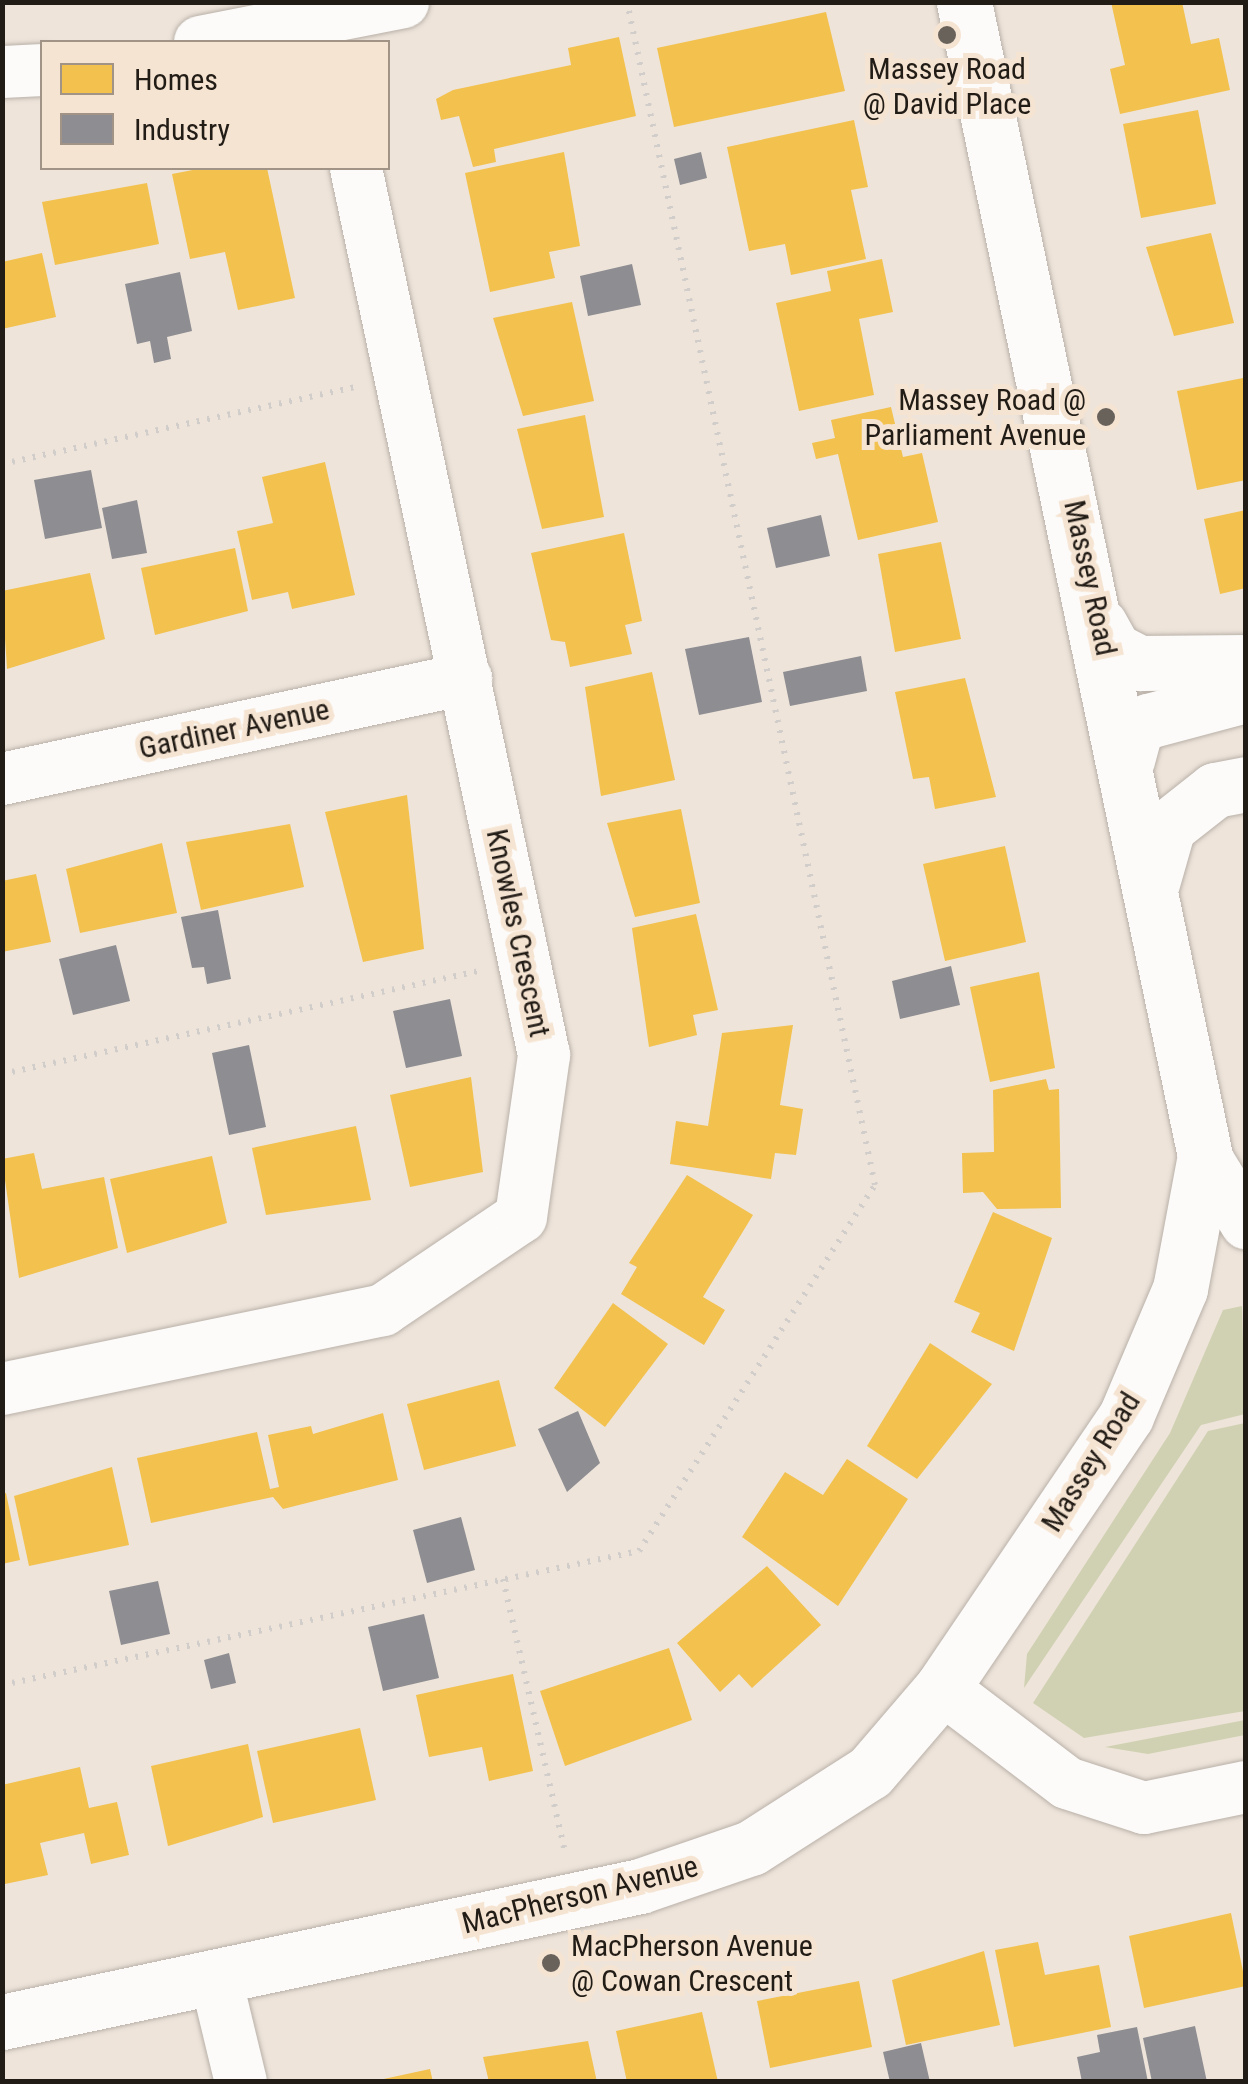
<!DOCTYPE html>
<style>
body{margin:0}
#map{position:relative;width:1248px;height:2084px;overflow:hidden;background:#eee4da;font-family:"Roboto Condensed",sans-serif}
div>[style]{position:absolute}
.green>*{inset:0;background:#d0d1b2}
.homes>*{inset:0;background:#f2c14e}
.industry>*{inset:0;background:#8d8d92}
.path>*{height:6px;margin-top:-3px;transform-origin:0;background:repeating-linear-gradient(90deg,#d0cdcb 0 2.5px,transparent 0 10.5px)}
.roads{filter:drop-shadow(0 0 2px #b9b1a9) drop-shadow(0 0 2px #b9b1a9)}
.minor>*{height:52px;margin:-26px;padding:0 26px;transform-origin:26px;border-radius:26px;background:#fcfbf9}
.tertiary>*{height:55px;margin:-27.5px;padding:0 27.5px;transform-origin:27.5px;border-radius:27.5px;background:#fcfbf9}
.dots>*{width:28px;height:28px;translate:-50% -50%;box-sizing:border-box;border:5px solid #f6e4d2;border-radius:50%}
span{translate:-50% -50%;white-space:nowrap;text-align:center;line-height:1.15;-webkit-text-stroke:10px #f6e4d2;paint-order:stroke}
.poi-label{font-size:30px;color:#221c16}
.right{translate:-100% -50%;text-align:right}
.left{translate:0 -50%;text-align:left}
.street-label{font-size:30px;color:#221c16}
.frame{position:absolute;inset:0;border:5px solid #221c16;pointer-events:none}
.legend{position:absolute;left:40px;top:40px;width:350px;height:130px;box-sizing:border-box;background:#f6e4d2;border:2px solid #a19487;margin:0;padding:12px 18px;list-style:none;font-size:30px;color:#221c16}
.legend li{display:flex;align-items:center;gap:20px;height:50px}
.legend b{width:50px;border:2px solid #a19487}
</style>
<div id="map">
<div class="green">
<div style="clip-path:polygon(1242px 1306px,1245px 1414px,1201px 1425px,1024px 1688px,1027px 1654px,1170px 1433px,1223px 1310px)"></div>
<div style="clip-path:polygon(1245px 1423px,1245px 1711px,1084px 1738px,1033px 1703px,1208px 1431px)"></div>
<div style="clip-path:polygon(1245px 1720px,1245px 1735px,1148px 1754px,1105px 1747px)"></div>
</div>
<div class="homes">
<div style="clip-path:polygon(1111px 2px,1182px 2px,1191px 44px,1219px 38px,1230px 90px,1120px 114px,1110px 69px,1125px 65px)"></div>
<div style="clip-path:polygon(826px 12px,845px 91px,674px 127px,657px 48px)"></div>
<div style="clip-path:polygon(619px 37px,636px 116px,494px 149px,496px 162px,473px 167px,459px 116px,441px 120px,436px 99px,453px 90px,571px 65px,568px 48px)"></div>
<div style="clip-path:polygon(1198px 110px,1216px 204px,1141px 218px,1123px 124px)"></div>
<div style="clip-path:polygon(854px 120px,868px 187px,851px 190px,866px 259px,791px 275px,785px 244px,749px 251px,727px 147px)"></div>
<div style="clip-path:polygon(564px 152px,580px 246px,549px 252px,555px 278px,490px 292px,465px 173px)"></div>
<div style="clip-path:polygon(203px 168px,267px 168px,295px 298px,238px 310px,225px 252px,190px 259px,172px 174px)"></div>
<div style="clip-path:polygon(147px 183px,159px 244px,55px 265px,42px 202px)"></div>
<div style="clip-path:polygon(1211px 233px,1234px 323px,1174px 336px,1146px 247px)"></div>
<div style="clip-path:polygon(42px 253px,56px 317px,2px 329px,2px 262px)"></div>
<div style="clip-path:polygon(882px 259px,893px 312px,859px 319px,874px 395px,799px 411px,776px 303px,831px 291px,827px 271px)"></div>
<div style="clip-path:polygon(572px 302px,594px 401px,523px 416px,493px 318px)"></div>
<div style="clip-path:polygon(1243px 378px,1246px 480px,1197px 490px,1177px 391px)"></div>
<div style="clip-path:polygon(891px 407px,903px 457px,922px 453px,938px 522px,858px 540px,838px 454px,816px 459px,812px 443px,835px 438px,831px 420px)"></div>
<div style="clip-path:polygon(585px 415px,604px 517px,542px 529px,517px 429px)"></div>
<div style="clip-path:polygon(325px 462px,355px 595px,292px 609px,288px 592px,252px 600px,237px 531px,273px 523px,262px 477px)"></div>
<div style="clip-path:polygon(1246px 510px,1246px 588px,1220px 594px,1204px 519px)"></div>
<div style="clip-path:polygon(624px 533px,642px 621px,625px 625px,632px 654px,570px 667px,565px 642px,551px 640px,531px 553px)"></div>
<div style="clip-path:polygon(941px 542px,961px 639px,895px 652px,878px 554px)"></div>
<div style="clip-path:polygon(235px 548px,248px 611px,155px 635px,141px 568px)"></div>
<div style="clip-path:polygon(90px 573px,105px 639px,7px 669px,2px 591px)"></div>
<div style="clip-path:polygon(652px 672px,675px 780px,601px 796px,585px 687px)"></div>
<div style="clip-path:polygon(965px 678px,996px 797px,935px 809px,929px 777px,913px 779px,895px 692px)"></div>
<div style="clip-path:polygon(407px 795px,424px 949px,363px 962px,325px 812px)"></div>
<div style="clip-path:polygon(681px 809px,700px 903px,635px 917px,607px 823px)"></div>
<div style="clip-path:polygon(290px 824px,304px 887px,201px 910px,186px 842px)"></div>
<div style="clip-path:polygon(162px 843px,177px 913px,80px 933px,66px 869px)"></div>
<div style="clip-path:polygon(1005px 846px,1026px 942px,945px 961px,923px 864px)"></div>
<div style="clip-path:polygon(36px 874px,51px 942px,2px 952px,2px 881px)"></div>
<div style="clip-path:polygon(696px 914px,718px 1010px,693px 1015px,697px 1035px,649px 1047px,632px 928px)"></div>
<div style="clip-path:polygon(1039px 972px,1055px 1068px,990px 1082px,970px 987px)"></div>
<div style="clip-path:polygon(793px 1025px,780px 1105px,803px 1109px,796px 1155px,775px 1153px,771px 1179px,670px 1164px,676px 1121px,708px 1126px,722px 1033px)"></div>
<div style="clip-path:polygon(471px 1077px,483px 1172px,410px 1187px,390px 1095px)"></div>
<div style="clip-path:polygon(1046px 1079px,1049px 1090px,1059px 1089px,1061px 1208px,997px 1209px,983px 1192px,963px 1193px,962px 1153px,994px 1152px,993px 1090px)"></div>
<div style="clip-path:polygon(356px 1126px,371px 1200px,266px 1215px,252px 1148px)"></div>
<div style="clip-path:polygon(34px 1153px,42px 1189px,104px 1177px,118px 1248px,19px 1278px,2px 1159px)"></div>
<div style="clip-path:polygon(212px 1156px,227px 1223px,127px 1253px,110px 1179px)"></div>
<div style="clip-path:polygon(687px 1175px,753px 1215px,703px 1297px,725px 1310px,704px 1345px,621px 1294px,637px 1267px,629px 1263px)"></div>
<div style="clip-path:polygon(993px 1212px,1052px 1238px,1014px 1351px,971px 1332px,980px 1313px,954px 1302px)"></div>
<div style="clip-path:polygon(613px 1303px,668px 1344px,605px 1427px,554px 1388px)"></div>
<div style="clip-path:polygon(930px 1343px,992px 1384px,917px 1479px,867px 1446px)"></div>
<div style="clip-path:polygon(499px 1380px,516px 1446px,424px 1470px,407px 1404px)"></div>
<div style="clip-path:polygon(383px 1413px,398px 1480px,283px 1509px,273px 1497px,151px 1523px,137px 1458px,257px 1432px,270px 1489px,279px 1487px,268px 1435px,311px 1426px,313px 1434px)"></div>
<div style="clip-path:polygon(847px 1459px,908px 1499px,838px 1606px,742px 1537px,785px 1472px,823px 1495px)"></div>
<div style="clip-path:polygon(112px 1467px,129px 1545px,29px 1566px,14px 1496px)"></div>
<div style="clip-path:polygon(6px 1493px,20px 1560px,2px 1564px,2px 1494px)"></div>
<div style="clip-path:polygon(767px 1566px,821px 1625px,752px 1688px,739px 1674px,720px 1692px,677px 1643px)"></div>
<div style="clip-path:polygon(669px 1648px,692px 1720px,565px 1766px,540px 1691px)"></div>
<div style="clip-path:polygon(513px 1674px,533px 1771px,489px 1781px,482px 1747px,429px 1757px,416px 1695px)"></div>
<div style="clip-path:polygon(360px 1728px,376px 1800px,273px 1823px,257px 1751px)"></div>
<div style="clip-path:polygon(248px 1744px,263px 1817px,168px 1846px,151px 1766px)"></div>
<div style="clip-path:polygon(80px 1767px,89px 1808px,117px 1802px,129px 1855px,91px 1864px,84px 1833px,40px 1843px,48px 1875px,5px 1884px,2px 1785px)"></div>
<div style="clip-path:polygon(1231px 1913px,1246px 1986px,1144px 2008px,1129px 1936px)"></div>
<div style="clip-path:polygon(1038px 1942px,1045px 1975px,1099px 1965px,1111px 2027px,1014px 2047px,995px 1950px)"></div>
<div style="clip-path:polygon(984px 1951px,1000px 2025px,906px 2045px,892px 1980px)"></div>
<div style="clip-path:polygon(859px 1981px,872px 2047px,770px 2068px,757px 2001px)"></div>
<div style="clip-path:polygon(702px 2012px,718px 2082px,627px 2082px,616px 2031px)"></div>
<div style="clip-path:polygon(588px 2041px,597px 2082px,489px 2082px,483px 2057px)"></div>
<div style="clip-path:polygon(430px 2069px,433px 2082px,379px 2082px,379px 2080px)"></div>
</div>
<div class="industry">
<div style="clip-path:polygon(701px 152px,707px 178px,680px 185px,674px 159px)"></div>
<div style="clip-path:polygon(632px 264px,641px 305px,588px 316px,580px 276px)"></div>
<div style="clip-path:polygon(180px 272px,192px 331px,167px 337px,171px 359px,154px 363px,150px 341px,137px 344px,125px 284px)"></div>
<div style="clip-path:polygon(91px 470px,102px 528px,45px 539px,34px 480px)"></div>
<div style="clip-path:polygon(137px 500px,147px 553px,112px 559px,102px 508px)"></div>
<div style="clip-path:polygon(821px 515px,830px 556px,776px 568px,767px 528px)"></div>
<div style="clip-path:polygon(749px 637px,762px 702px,699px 715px,685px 649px)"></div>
<div style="clip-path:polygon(861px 656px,867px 691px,790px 706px,783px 672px)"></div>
<div style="clip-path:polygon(218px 910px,231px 979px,207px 984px,204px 967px,192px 968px,181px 917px)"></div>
<div style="clip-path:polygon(116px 945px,130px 1001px,73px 1015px,59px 959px)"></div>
<div style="clip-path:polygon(951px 966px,960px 1005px,900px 1019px,892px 981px)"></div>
<div style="clip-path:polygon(450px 999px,462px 1056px,406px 1068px,393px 1011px)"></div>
<div style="clip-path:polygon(249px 1045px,266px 1127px,229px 1135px,212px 1053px)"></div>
<div style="clip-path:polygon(578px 1411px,600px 1463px,567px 1492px,538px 1429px)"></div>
<div style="clip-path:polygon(461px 1517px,475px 1570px,427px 1583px,413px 1530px)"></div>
<div style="clip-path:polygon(158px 1581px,170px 1634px,121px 1645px,109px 1591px)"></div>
<div style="clip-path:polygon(424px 1614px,439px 1678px,383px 1691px,368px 1627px)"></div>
<div style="clip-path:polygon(229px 1653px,236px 1683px,211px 1689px,204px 1660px)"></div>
<div style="clip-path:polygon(1195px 2026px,1207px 2082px,1152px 2082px,1143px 2038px)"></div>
<div style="clip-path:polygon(1137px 2027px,1148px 2082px,1082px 2082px,1077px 2057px,1100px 2052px,1097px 2035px)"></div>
<div style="clip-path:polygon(921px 2043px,930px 2082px,890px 2082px,883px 2052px)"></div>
</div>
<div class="path">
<div style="left:2px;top:464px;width:361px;rotate:-12.3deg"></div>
<div style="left:2px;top:1074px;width:487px;rotate:-12.2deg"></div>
<div style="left:503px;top:1579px;width:279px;rotate:77.2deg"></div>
<div style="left:2px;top:1685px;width:651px;rotate:-11.88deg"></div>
<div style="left:639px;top:1551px;width:435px;rotate:-57.2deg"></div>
<div style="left:875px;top:1185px;width:1209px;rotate:-101.84deg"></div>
</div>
<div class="roads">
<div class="minor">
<div style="left:200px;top:42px;width:207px;rotate:-11.1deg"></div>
<div style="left:2px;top:72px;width:40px;rotate:-2.9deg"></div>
<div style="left:2px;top:779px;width:475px;rotate:-12.2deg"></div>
<div style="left:1205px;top:1156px;width:79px;rotate:58.5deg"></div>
<div style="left:2px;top:1389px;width:389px;rotate:-11.7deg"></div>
<div style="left:383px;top:1310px;width:166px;rotate:-34deg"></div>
<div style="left:521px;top:1217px;width:164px;rotate:-81.9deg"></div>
<div style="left:544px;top:1055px;width:907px;rotate:-101.97deg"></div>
<div style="left:942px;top:1688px;width:157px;rotate:37.2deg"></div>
<div style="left:1067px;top:1783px;width:81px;rotate:18deg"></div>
<div style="left:1144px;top:1808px;width:104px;rotate:-11.6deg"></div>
<div style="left:216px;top:1979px;width:106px;rotate:76.4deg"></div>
</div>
<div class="tertiary">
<div style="left:1100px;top:625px;width:29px;rotate:61deg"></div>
<div style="left:1114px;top:650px;width:29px;rotate:27deg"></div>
<div style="left:1140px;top:663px;width:106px;rotate:-0.5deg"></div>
<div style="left:1127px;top:760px;width:31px;rotate:-75deg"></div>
<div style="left:1135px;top:730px;width:16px;rotate:-35deg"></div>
<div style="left:1148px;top:721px;width:101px;rotate:-14.9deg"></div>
<div style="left:1152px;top:883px;width:58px;rotate:-74.1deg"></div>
<div style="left:1168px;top:827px;width:60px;rotate:-38.2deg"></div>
<div style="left:1215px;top:790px;width:32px;rotate:-11deg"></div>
<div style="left:2px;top:2022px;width:652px;rotate:-12.03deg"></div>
<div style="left:640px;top:1886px;width:117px;rotate:-18.9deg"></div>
<div style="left:751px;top:1848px;width:141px;rotate:-32.6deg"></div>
<div style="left:870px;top:1772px;width:111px;rotate:-49.4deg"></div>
<div style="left:942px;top:1688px;width:328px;rotate:-55.9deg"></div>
<div style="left:1126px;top:1416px;width:138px;rotate:-67deg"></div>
<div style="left:1180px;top:1289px;width:135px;rotate:-79.4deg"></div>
<div style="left:1205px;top:1156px;width:1179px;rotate:-101.8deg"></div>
</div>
</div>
<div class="dots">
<div style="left:947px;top:35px;background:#69625b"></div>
<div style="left:1106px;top:417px;background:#69625b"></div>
<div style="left:551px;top:1963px;background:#69625b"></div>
</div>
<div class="poi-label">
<span style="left:947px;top:86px">Massey Road<br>@ David Place</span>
<span class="right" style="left:1086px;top:417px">Massey Road @<br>Parliament Avenue</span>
<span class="left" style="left:571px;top:1963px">MacPherson Avenue<br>@ Cowan Crescent</span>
</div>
<div class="street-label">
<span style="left:1090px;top:578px;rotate:78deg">Massey Road</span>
<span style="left:234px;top:729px;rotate:-12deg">Gardiner Avenue</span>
<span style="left:518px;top:933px;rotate:78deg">Knowles Crescent</span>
<span style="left:1091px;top:1462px;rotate:-58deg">Massey Road</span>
<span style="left:580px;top:1895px;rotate:-14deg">MacPherson Avenue</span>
</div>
<div class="frame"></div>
<ul class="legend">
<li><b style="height:28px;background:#f2c14e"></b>Homes</li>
<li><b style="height:28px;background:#8d8d92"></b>Industry</li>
</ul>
</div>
